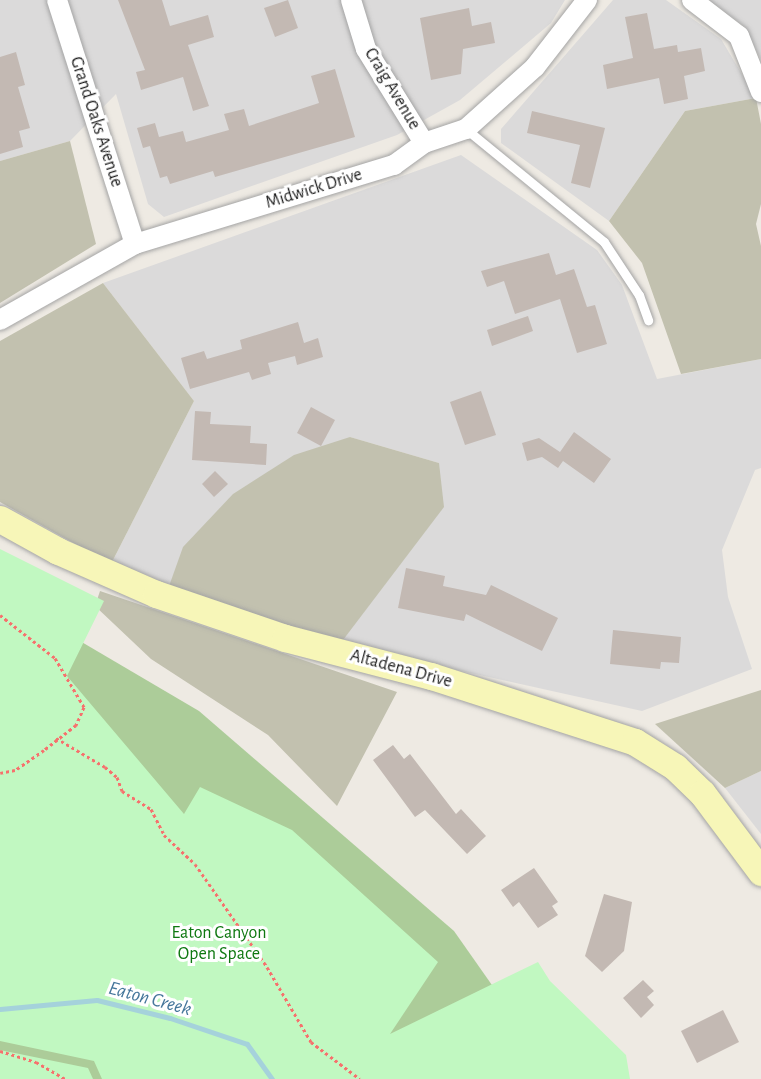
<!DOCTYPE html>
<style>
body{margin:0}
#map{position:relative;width:761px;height:1079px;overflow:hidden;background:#eeeae3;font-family:"Alegreya Sans",sans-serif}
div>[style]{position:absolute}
.residential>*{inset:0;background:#dbdada}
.construction>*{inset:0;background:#c2c1af}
.forest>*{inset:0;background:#accc99}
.park>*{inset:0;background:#c1f8c1}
.stream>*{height:5px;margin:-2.5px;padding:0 2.5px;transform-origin:2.5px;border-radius:2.5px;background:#a5d2db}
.building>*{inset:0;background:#c3b9b3}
.path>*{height:3px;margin-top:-1.5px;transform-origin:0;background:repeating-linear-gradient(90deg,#f6716d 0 3px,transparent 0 6px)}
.roads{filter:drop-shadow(0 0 2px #a4a4a4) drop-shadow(0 0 2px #a4a4a4)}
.service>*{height:9px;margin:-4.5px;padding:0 4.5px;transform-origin:4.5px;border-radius:4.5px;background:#fff}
.minor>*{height:20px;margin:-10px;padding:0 10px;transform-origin:10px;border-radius:10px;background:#fff}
.secondary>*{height:27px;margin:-13.5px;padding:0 13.5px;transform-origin:13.5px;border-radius:13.5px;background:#f7f6b8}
span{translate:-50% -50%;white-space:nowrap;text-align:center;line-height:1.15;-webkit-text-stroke:6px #fff;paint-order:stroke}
.street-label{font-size:18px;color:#1d1d1d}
.park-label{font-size:18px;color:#0e7810}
.water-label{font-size:20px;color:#46779b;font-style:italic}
</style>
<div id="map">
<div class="residential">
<div style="clip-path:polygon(0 0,565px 0,551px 23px,460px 100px,397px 135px,164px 217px,148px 204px,116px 94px,70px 141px,0 161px)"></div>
<div style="clip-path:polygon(613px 0,666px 0,721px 39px,756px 98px,685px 111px,609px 221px,501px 143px,501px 129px)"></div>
<div style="clip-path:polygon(709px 0,761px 0,761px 60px,745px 27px)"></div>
<div style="clip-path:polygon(461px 155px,597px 250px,622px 285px,657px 379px,761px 359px,761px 468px,755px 470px,722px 550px,728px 597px,752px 669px,642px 711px,340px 644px,439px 463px,350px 437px,168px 589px,111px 564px,194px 401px,103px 283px)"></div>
<div style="clip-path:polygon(761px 771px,761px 834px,725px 788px)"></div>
</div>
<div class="construction">
<div style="clip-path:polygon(756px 98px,761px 124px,761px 204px,756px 224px,761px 246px,761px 359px,681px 374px,642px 263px,609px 221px,685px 111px)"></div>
<div style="clip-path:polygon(70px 141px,96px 244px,0 303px,0 161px)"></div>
<div style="clip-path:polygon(103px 283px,194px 401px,111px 564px,0 502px,0 341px)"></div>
<div style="clip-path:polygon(350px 437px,439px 463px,444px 507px,340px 644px,168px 589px,183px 547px,233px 494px,294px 455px)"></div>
<div style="clip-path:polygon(100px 591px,397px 692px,337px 806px,268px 735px,151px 659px,95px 606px)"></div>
<div style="clip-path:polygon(761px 690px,761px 771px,725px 788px,655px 724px)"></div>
</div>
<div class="forest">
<div style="clip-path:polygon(0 594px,199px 711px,454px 931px,558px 1079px,0 1079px)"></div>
</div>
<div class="park">
<div style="clip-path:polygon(0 549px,104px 601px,67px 676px,184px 814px,200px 787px,292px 830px,438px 962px,390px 1034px,538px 962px,550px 981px,626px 1055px,630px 1079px,102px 1079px,94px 1061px,0 1041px)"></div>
<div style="clip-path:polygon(0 1050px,88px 1068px,93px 1079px,0 1079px)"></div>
</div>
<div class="stream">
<div style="left:0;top:1009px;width:97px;rotate:-5.3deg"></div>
<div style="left:97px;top:1000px;width:75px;rotate:13.9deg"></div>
<div style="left:170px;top:1018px;width:81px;rotate:18.7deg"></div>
<div style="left:247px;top:1044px;width:43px;rotate:54.5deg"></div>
</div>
<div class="building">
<div style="clip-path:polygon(118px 0,162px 0,170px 26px,208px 15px,214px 37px,188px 45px,209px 106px,193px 111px,183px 77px,141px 90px,136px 72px,145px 70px)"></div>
<div style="clip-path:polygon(288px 0,298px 28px,275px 37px,264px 8px)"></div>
<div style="clip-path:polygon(469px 8px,472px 26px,491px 22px,495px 43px,463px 49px,461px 74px,431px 80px,420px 18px)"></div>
<div style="clip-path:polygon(647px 13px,654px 49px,677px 45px,678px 52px,701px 48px,705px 71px,684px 76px,688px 99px,664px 104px,659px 78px,607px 89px,603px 65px,633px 58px,625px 17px)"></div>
<div style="clip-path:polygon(16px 52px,25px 85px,18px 87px,30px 128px,19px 131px,23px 147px,0 154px,0 57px)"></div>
<div style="clip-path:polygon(335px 69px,355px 137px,215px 177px,213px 171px,170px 184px,167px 176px,160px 178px,150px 146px,143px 148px,137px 128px,155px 123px,159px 137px,183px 131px,186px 142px,229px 130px,224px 114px,244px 109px,249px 126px,319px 103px,311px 76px)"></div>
<div style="clip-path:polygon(532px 111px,605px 128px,590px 188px,571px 183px,580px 145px,527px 133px)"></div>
<div style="clip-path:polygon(549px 253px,556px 275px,574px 269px,587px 307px,595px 305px,607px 344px,577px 353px,560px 299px,515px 314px,504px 281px,487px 287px,481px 271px)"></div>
<div style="clip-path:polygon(528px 316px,533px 331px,492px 346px,487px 330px)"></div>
<div style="clip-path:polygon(298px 322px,304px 343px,318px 338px,323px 357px,297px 365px,295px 356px,268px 363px,271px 374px,252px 380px,249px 372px,190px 389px,181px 358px,204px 351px,207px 359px,242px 349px,240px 340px)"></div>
<div style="clip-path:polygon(481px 391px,496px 435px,465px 445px,450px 402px)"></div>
<div style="clip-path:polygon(311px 407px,335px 420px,321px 446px,297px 433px)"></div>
<div style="clip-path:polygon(195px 411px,211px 412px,210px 424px,251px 426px,250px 443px,267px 444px,266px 465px,192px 460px)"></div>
<div style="clip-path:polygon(574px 432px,611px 459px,594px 483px,563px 461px,558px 468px,542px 457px,527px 461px,522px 443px,539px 438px,560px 452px)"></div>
<div style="clip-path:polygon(215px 471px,228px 484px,214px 497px,202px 484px)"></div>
<div style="clip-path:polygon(406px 568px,445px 576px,443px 586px,486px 595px,491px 585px,558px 618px,542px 651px,466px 614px,464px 621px,398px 608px)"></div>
<div style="clip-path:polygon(613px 630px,681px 637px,679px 663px,661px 662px,660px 669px,610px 664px)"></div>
<div style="clip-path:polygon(393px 745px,404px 759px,410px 754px,456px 814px,461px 809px,486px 836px,467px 854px,425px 810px,415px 817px,373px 760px)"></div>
<div style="clip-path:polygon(534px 868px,558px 902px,552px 906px,558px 915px,538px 928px,519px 902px,513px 907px,501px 890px)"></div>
<div style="clip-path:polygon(604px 894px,632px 902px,624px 951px,602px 972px,585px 956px)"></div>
<div style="clip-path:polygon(643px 980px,654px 991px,647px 997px,654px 1005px,641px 1018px,623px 998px)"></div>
<div style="clip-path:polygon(723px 1010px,739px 1042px,697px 1063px,681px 1031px)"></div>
</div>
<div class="path">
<div style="left:0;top:615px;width:70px;rotate:38deg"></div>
<div style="left:55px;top:658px;width:57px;rotate:59.4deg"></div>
<div style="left:84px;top:707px;width:20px;rotate:114deg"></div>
<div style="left:76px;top:725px;width:41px;rotate:142deg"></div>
<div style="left:44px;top:750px;width:35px;rotate:145deg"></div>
<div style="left:15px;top:770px;width:15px;rotate:169deg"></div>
<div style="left:56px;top:738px;width:57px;rotate:30.6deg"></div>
<div style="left:105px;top:767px;width:16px;rotate:40deg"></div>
<div style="left:117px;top:777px;width:15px;rotate:70deg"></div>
<div style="left:122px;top:791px;width:34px;rotate:32deg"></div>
<div style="left:151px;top:809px;width:29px;rotate:63deg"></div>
<div style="left:164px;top:835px;width:42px;rotate:43.1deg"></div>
<div style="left:195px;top:864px;width:126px;rotate:55deg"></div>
<div style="left:267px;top:967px;width:87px;rotate:59.6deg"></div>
<div style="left:311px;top:1042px;width:61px;rotate:37.1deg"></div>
<div style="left:0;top:1051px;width:38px;rotate:17deg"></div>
<div style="left:36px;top:1062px;width:34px;rotate:30deg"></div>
</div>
<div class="roads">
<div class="service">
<div style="left:466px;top:129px;width:178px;rotate:39.3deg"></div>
<div style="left:604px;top:242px;width:64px;rotate:56.6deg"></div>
<div style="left:639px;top:295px;width:27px;rotate:70deg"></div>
</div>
<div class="minor">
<div style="left:57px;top:0;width:256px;rotate:72.3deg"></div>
<div style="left:351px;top:0;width:51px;rotate:73deg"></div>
<div style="left:366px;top:49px;width:110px;rotate:58.3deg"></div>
<div style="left:692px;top:0;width:59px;rotate:37.5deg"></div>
<div style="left:739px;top:36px;width:60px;rotate:68.6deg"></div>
<div style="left:0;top:320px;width:155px;rotate:-29.4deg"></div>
<div style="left:135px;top:244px;width:271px;rotate:-17deg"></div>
<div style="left:394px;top:165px;width:37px;rotate:-36deg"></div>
<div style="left:424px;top:143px;width:44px;rotate:-18.4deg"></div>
<div style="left:466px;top:129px;width:93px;rotate:-41.9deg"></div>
<div style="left:535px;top:67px;width:85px;rotate:-52.2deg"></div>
</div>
<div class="secondary">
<div style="left:0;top:519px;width:66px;rotate:28.9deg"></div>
<div style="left:58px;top:551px;width:107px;rotate:23.7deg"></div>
<div style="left:156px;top:594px;width:136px;rotate:18.8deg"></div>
<div style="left:285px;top:638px;width:151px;rotate:14.6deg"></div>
<div style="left:431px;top:676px;width:214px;rotate:17.9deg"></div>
<div style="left:635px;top:742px;width:47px;rotate:32deg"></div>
<div style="left:675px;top:767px;width:37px;rotate:44deg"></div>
<div style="left:702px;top:793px;width:99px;rotate:53.2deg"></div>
</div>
</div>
<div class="street-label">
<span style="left:392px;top:89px;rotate:59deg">Craig Avenue</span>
<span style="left:96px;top:122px;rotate:72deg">Grand Oaks Avenue</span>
<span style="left:314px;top:189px;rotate:-17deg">Midwick Drive</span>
<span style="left:401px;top:669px;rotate:15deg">Altadena Drive</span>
</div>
<div class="park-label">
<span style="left:219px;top:944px">Eaton Canyon<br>Open Space</span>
</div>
<div class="water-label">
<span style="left:150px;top:999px;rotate:15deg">Eaton Creek</span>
</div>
</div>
